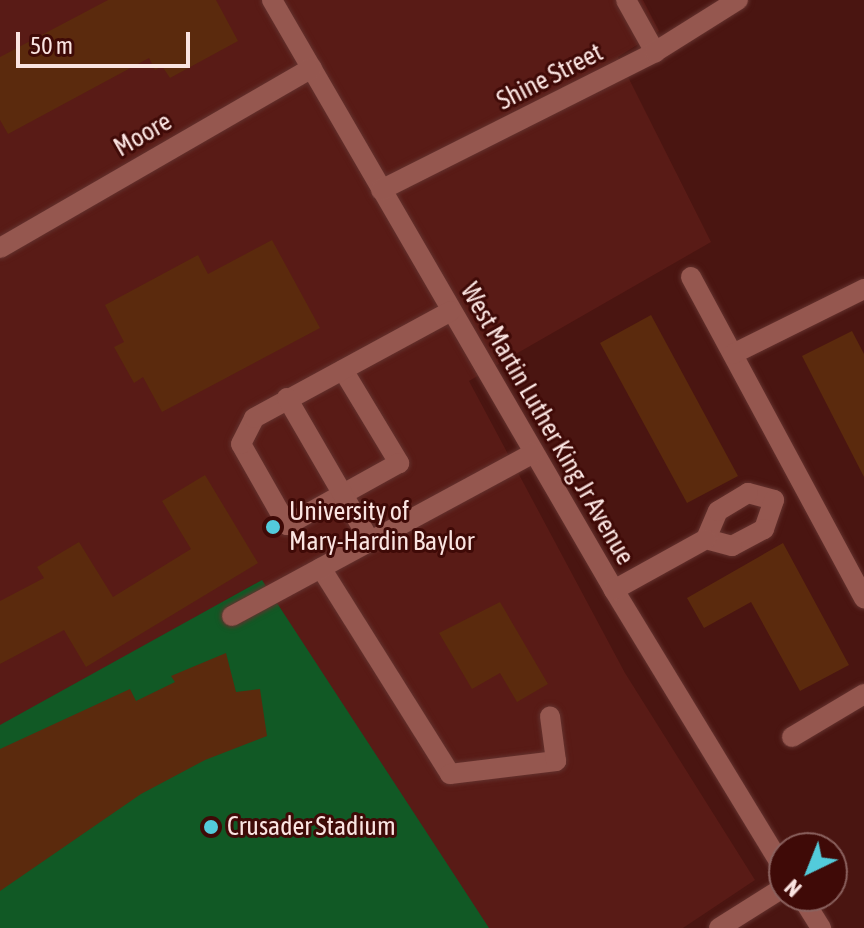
<!DOCTYPE html>
<style>
body{margin:0}
#map{position:relative;width:864px;height:928px;overflow:hidden;background:#4a1511;font-family:"Asap Condensed",sans-serif}
div>[style]{position:absolute}
.built>*{inset:0;background:#591b16}
.green>*{inset:0;background:#115925}
.building>*{inset:0;background:#5b2a0d}
.roads{filter:drop-shadow(0 0 2px #63322e) drop-shadow(0 0 2px #63322e)}
.minor>*{height:20px;margin:-10px;padding:0 10px;transform-origin:10px;border-radius:10px;background:#95574f}
.dots>*{width:22px;height:22px;translate:-50% -50%;box-sizing:border-box;border:4px solid #3f0a07;border-radius:50%}
span{translate:-50% -50%;white-space:nowrap;text-align:center;line-height:1.15;-webkit-text-stroke:6px #3f0a07;paint-order:stroke}
.street-label{font-size:26px;color:#fae4e1}
.poi-label{font-size:26px;color:#fae4e1}
.left{translate:0 -50%;text-align:left}
.north{position:absolute;left:768px;top:832px;width:80px;height:80px;box-sizing:border-box;background:#3f0a07;border:2px solid #8a615e;border-radius:50%;rotate:223deg;font-size:22px;font-weight:700;line-height:32px;text-align:center;color:#fae4e1}
.north::after{content:'';display:block;margin:auto;width:28px;height:36px;background:#53cbdb;clip-path:polygon(50% 0,100% 100%,50% 72%,0 100%)}
.scale{position:absolute;left:16px;top:32px;width:174px;height:36px;box-sizing:border-box;border:4px solid #fae4e1;border-top:0;padding-left:10px;font-size:24px;line-height:28px;white-space:nowrap;color:#fae4e1;-webkit-text-stroke:6px #3f0a07;paint-order:stroke}
</style>
<div id="map">
<div class="built">
<div style="clip-path:polygon(0 0,643px 0,659px 31px,618px 57px,711px 242px,469px 381px,625px 673px,755px 880px,683px 928px,0 928px)"></div>
</div>
<div class="green">
<div style="clip-path:polygon(262px 580px,489px 928px,0 928px,0 725px)"></div>
</div>
<div class="building">
<div style="clip-path:polygon(108px 0,216px 0,238px 41px,170px 78px,162px 66px,155px 70px,149px 58px,8px 134px,0 120px,0 57px)"></div>
<div style="clip-path:polygon(272px 240px,320px 328px,162px 412px,143px 377px,134px 383px,114px 347px,124px 342px,105px 305px,198px 255px,208px 274px)"></div>
<div style="clip-path:polygon(651px 315px,738px 476px,687px 503px,600px 343px)"></div>
<div style="clip-path:polygon(852px 331px,864px 354px,864px 477px,802px 356px)"></div>
<div style="clip-path:polygon(205px 475px,258px 563px,86px 667px,64px 630px,0 664px,0 601px,44px 578px,37px 567px,79px 542px,113px 597px,191px 549px,162px 501px)"></div>
<div style="clip-path:polygon(783px 543px,849px 665px,800px 691px,751px 602px,704px 628px,687px 598px)"></div>
<div style="clip-path:polygon(500px 602px,548px 684px,517px 702px,500px 673px,472px 689px,439px 633px)"></div>
<div style="clip-path:polygon(226px 653px,236px 692px,260px 689px,267px 736px,205px 760px,141px 794px,0 891px,0 749px,130px 689px,136px 701px,175px 682px,171px 676px)"></div>
</div>
<div class="roads">
<div class="minor">
<div style="left:272px;top:0;width:682px;rotate:59.9deg"></div>
<div style="left:614px;top:590px;width:328px;rotate:58.7deg"></div>
<div style="left:626px;top:0;width:60px;rotate:60.9deg"></div>
<div style="left:381px;top:190px;width:307px;rotate:-26.7deg"></div>
<div style="left:655px;top:52px;width:98px;rotate:-32.1deg"></div>
<div style="left:0;top:248px;width:360px;rotate:-30deg"></div>
<div style="left:691px;top:277px;width:365px;rotate:61.7deg"></div>
<div style="left:733px;top:354px;width:146px;rotate:-26.4deg"></div>
<div style="left:343px;top:370px;width:109px;rotate:58.9deg"></div>
<div style="left:399px;top:463px;width:128px;rotate:151deg"></div>
<div style="left:287px;top:525px;width:93px;rotate:-119.6deg"></div>
<div style="left:241px;top:444px;width:29px;rotate:-63deg"></div>
<div style="left:254px;top:418px;width:224px;rotate:-28.5deg"></div>
<div style="left:287px;top:398px;width:165px;rotate:59.9deg"></div>
<div style="left:748px;top:493px;width:27px;rotate:15deg"></div>
<div style="left:774px;top:500px;width:31px;rotate:109deg"></div>
<div style="left:764px;top:529px;width:36px;rotate:152deg"></div>
<div style="left:732px;top:546px;width:27px;rotate:-165deg"></div>
<div style="left:706px;top:539px;width:30px;rotate:-67deg"></div>
<div style="left:718px;top:511px;width:35px;rotate:-31deg"></div>
<div style="left:321px;top:568px;width:243px;rotate:57.9deg"></div>
<div style="left:450px;top:774px;width:107px;rotate:-7deg"></div>
<div style="left:556px;top:761px;width:45px;rotate:-97.6deg"></div>
<div style="left:614px;top:590px;width:105px;rotate:-29deg"></div>
<div style="left:232px;top:616px;width:342px;rotate:-28.4deg"></div>
<div style="left:792px;top:737px;width:84px;rotate:-30.8deg"></div>
<div style="left:801px;top:896px;width:38px;rotate:58deg"></div>
<div style="left:719px;top:928px;width:77px;rotate:-32.2deg"></div>
</div>
</div>
<div class="dots">
<div style="left:273px;top:527px;background:#53cbdb"></div>
<div style="left:211px;top:827px;background:#53cbdb"></div>
</div>
<div class="street-label">
<span style="left:550px;top:77px;rotate:-27deg">Shine Street</span>
<span style="left:143px;top:135px;rotate:-30deg">Moore</span>
<span style="left:547px;top:424px;rotate:60deg">West Martin Luther King Jr Avenue</span>
</div>
<div class="poi-label">
<span class="left" style="left:289px;top:527px">University of<br>Mary-Hardin Baylor</span>
<span class="left" style="left:227px;top:827px">Crusader Stadium</span>
</div>
<div class="north">N</div>
<div class="scale">50 m</div>
</div>
